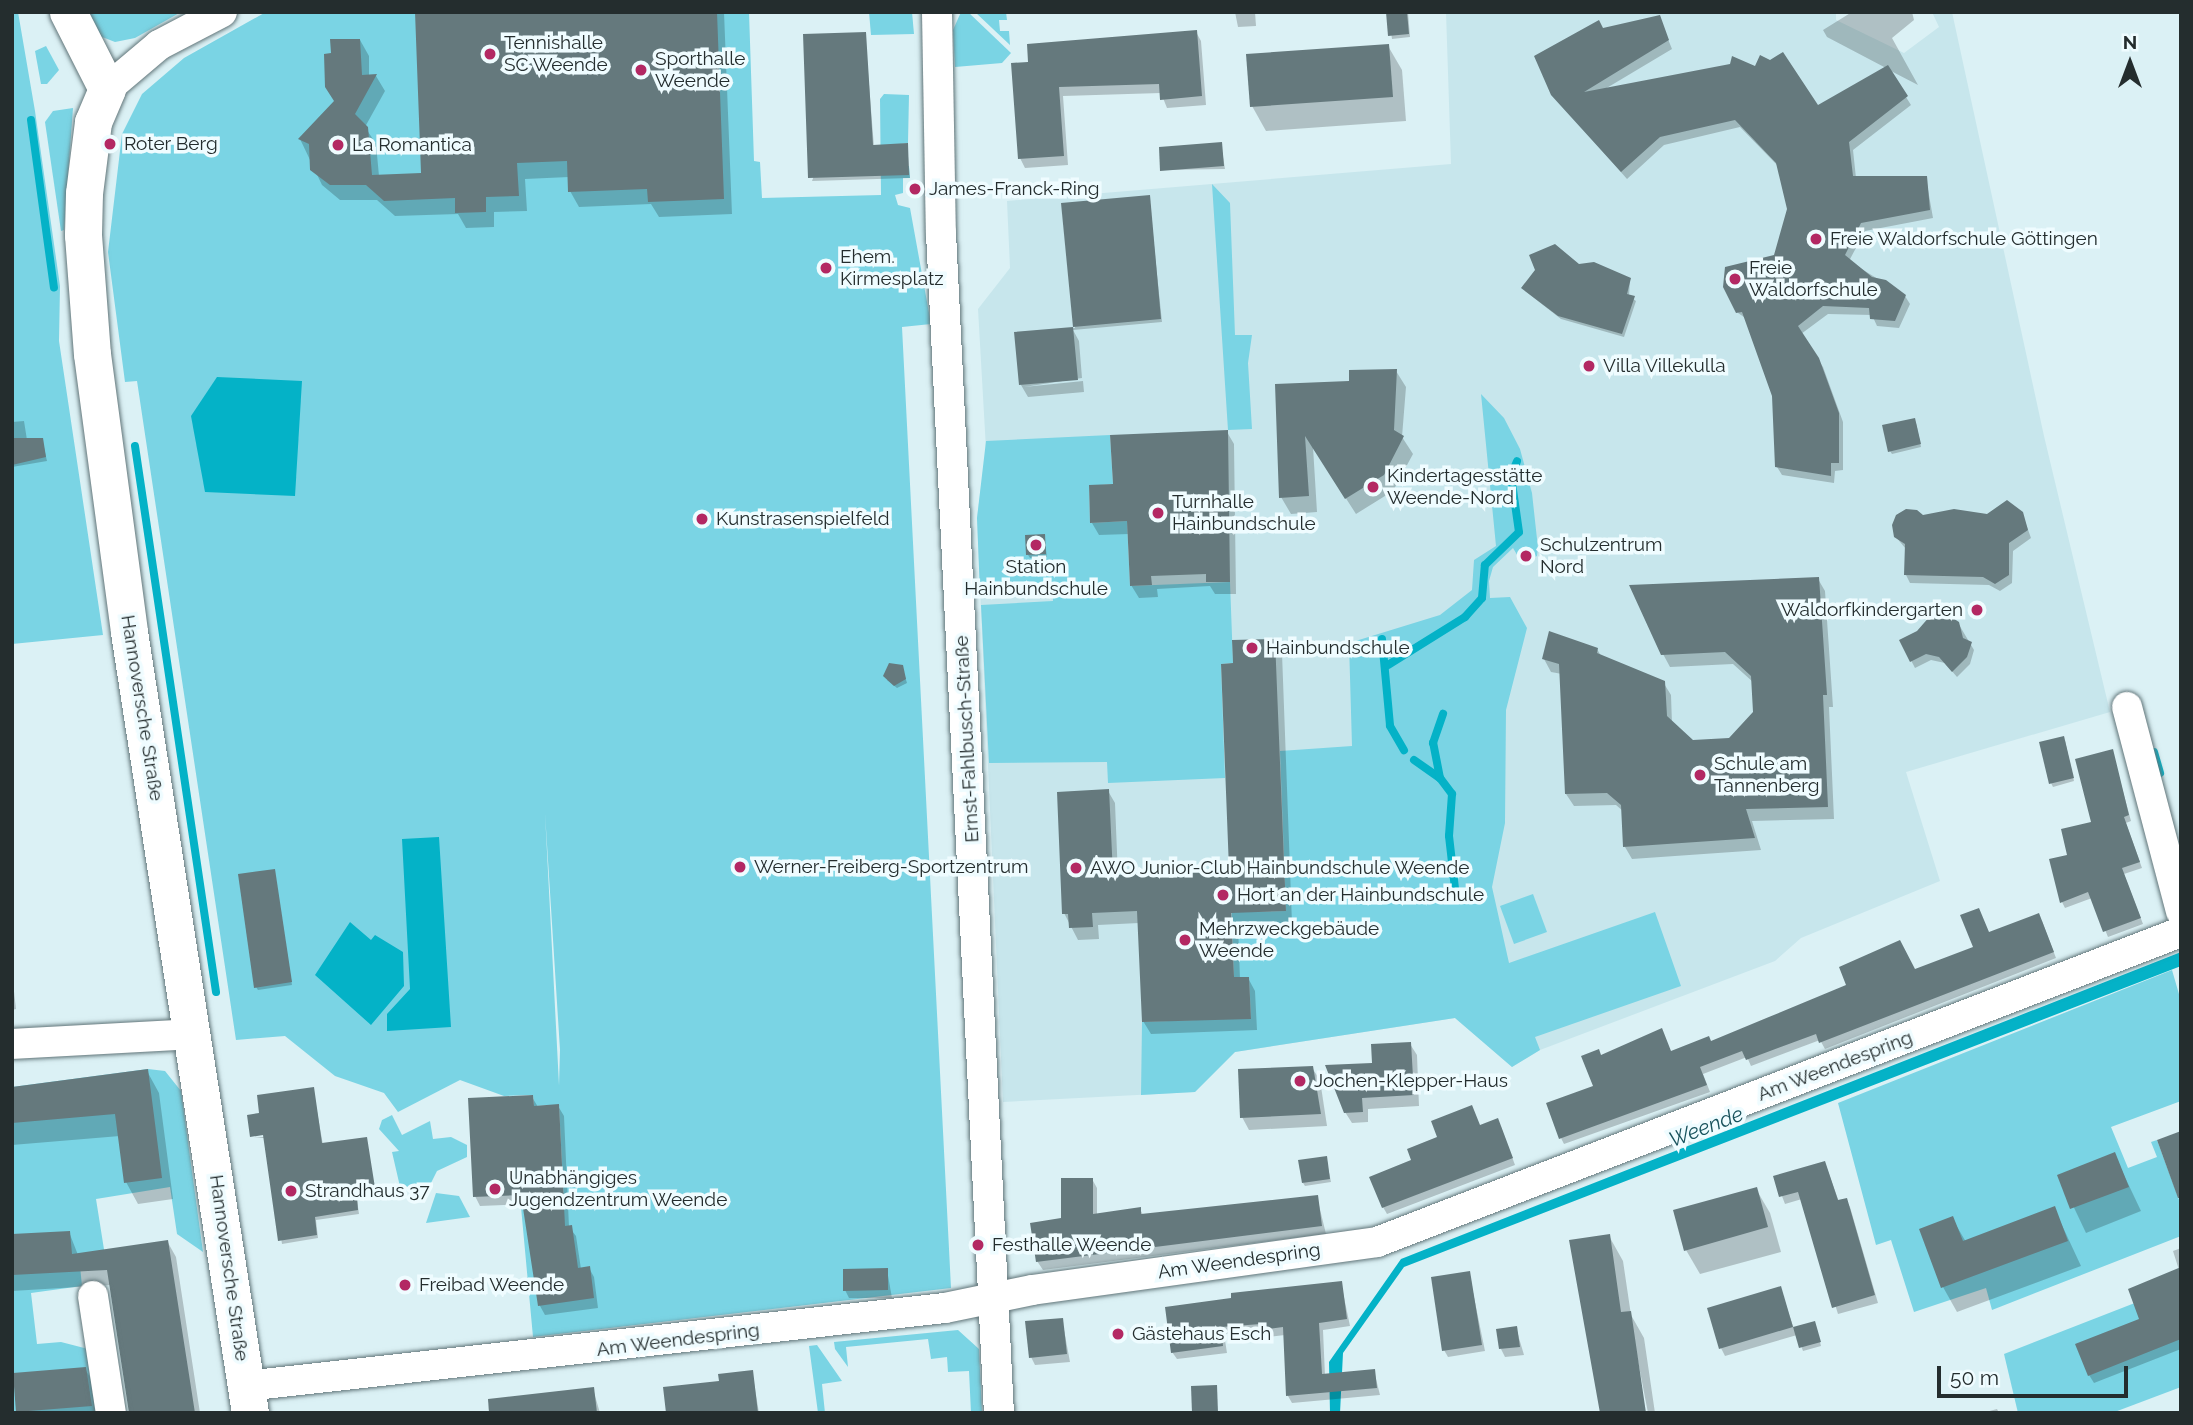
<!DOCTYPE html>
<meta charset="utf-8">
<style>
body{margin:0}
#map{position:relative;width:2193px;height:1425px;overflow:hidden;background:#dbf1f5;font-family:Raleway,sans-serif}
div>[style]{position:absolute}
.built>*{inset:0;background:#c7e6ec}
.green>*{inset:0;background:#7ad4e4}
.water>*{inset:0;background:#04b2c7}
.shadow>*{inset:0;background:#0003}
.stream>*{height:8px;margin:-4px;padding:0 4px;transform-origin:4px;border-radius:4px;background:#04b2c7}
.building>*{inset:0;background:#65797d}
.roads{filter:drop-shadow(0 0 2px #617579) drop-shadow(0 0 2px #617579)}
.minor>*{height:30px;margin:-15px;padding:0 15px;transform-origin:15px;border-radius:15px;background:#fff}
.tertiary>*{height:37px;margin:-18.5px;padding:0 18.5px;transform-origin:18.5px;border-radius:18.5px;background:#fff}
.dots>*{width:19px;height:19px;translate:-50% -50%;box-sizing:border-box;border:4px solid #effcff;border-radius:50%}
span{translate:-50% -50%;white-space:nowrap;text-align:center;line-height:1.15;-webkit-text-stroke:7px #effcff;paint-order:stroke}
.poi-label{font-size:19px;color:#242d2e}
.left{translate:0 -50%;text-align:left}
.right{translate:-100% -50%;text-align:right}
.street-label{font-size:19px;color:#242d2e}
.water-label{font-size:21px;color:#19535d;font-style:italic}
.frame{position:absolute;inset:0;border:14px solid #242d2e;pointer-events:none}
.north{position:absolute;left:2095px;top:28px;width:70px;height:70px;-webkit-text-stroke:5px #effcff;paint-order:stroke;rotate:0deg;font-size:19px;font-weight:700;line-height:28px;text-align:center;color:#242d2e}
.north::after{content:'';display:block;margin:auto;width:24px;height:32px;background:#242d2e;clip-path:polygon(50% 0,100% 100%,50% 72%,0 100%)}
.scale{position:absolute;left:1937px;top:1366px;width:191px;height:32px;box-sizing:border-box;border:4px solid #242d2e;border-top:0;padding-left:9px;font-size:21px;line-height:24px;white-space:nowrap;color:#242d2e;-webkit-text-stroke:5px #effcff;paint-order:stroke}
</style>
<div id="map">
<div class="built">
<div style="clip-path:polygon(1446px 12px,1836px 12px,1836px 20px,1904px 53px,1939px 27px,1932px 12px,1952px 12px,2044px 436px,2110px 712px,1906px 772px,1940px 881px,1801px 938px,1775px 961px,1540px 1050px,1512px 1067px,1455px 1018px,1235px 1052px,1195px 1092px,1003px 1102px,977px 518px,986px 449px,978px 309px,1010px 268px,1007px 201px,1451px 164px)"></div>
</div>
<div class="green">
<div style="clip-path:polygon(12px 12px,18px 12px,35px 111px,60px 286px,59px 341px,103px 635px,12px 644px)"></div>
<div style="clip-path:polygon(83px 12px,181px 12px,135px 38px,115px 42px,92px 33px)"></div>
<div style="clip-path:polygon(evenodd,266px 12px,749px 12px,754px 161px,760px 162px,762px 198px,881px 195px,880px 99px,884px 94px,909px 95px,908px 143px,901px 144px,902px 166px,909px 166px,910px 178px,903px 178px,903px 193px,895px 195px,898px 205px,910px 208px,931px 324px,902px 327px,951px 1288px,533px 1337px,521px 1207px,564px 1205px,559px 1105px,534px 1106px,533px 1095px,504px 1096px,460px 1080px,398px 1112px,384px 1093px,335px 1076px,285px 1036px,236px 1040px,137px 381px,125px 382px,108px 252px,122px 134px,142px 94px,184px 58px,266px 12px,545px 813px,560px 1050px,559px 1086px,559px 1085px,545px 813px)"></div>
<div style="clip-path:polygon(869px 12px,912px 12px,914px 34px,871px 35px)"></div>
<div style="clip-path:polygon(961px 12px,968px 12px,1011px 53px,1002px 63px,955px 67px,953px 30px)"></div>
<div style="clip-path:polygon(975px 12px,1006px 12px,1007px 20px,999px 20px,1000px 31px,1009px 31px,1010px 45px)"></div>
<div style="clip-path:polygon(46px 46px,59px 70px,47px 84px,41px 84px,35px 51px)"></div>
<div style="clip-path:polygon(73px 108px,64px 230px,61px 231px,45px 122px,53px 111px)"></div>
<div style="clip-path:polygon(1212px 184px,1230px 203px,1235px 335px,1252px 335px,1248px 363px,1252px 429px,1228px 430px)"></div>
<div style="clip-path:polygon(1481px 394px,1504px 418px,1520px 449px,1532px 493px,1538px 548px,1537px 556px,1522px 563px,1513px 548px,1493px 567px,1489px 581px,1490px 598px,1510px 597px,1527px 628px,1506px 710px,1505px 823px,1492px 887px,1509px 963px,1655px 912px,1681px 986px,1535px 1037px,1540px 1050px,1512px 1067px,1455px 1018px,1235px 1052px,1195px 1092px,1141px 1095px,1142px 1022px,1251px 1018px,1249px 977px,1234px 977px,1231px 897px,1254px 912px,1286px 911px,1280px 751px,1352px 746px,1349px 643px,1440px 615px,1472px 590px,1474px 560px,1496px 546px)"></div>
<div style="clip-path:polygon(1110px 435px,1113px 484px,1089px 486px,1090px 523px,1127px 521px,1130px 586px,1230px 582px,1233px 663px,1221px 664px,1225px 778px,1108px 783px,1107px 762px,989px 763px,981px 605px,1053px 601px,1052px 590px,980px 593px,977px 518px,986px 441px)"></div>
<div style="clip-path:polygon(1533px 894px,1547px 932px,1514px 944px,1500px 906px)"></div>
<div style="clip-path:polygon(2172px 970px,2181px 1001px,2181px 1101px,2111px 1127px,2128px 1168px,2157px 1157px,2151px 1142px,2157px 1140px,2181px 1205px,2181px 1236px,1992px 1310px,1986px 1288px,1914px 1312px,1891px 1240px,1876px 1245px,1838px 1103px)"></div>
<div style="clip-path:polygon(148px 1069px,165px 1071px,181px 1091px,203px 1252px,177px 1234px,170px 1187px,96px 1199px,106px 1262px,80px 1266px,82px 1286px,31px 1293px,37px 1344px,61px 1342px,92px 1350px,99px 1413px,12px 1413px,12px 1087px)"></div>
<div style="clip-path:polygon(392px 1115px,402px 1135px,430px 1121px,433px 1139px,451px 1137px,467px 1145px,467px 1157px,437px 1171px,429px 1187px,401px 1191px,392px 1152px,399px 1151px,379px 1129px,382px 1120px)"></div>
<div style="clip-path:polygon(436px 1193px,459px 1196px,470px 1217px,426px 1223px)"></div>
<div style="clip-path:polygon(2181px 1285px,2181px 1387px,2112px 1413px,2018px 1413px,2004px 1354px)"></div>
<div style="clip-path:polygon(958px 1330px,979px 1349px,982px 1413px,971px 1413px,969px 1371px,948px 1372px,947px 1357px,931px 1359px,928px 1339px,846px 1347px,848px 1367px,835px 1349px,834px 1342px)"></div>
<div style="clip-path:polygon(817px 1345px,842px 1381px,822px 1384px,825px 1413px,818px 1413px,809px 1346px)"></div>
</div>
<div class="water">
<div style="clip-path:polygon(217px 377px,302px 381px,295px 496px,205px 492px,191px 416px)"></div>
<div style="clip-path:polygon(439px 837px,451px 1027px,387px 1031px,387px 1014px,410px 989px,402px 839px)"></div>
<div style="clip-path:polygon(350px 922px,371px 940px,375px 935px,403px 952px,404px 986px,371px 1025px,315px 975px)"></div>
<div style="clip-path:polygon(2181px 952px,2181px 966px,1404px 1267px,1343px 1353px,1340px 1413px,1330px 1413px,1329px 1362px,1401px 1259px)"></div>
</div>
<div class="shadow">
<div style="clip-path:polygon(417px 12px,724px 12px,732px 214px,659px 217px,651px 204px,579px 207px,570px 191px,569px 177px,525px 179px,527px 211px,494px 212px,494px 227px,466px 228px,458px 214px,395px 216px,377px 200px,340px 200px,322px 185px,300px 139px,335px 102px,360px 40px,369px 56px,369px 76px,376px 76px,385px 91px,365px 127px,376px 144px,379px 176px,423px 174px)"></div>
<div style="clip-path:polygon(1235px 12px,1255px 12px,1256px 26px,1238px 27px)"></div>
<div style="clip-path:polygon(1388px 12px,1408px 12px,1410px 37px,1392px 39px)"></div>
<div style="clip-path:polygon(1852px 12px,1912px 12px,1914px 20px,1892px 38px,1918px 85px,1889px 70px,1911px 105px,1853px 150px,1856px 178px,1926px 178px,1933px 218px,1865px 231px,1849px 261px,1905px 296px,1910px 304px,1899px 328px,1877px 326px,1872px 315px,1828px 314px,1801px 334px,1823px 367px,1843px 422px,1843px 470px,1835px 471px,1834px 483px,1782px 475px,1777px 467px,1774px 395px,1747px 319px,1738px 313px,1775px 256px,1788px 209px,1779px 167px,1740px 127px,1664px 145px,1627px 179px,1552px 94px,1602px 30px,1659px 17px,1672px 49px,1605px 89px,1817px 107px,1886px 68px,1827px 37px,1823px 30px)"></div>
<div style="clip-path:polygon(1196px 32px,1201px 41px,1206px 105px,1167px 108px,1161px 93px,1063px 96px,1068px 165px,1025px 168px,1020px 158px,1030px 63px)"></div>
<div style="clip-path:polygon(865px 34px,874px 147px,907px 145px,910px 178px,812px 181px)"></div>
<div style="clip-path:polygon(1388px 46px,1402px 70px,1406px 121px,1266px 131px,1252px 106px)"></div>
<div style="clip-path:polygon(1221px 144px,1225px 169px,1162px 170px)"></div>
<div style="clip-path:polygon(1149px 197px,1162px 322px,1073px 330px,1079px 341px,1082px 378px,1024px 387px,1083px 381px,1084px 392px,1028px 397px,1021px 385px,1016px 333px,1075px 328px,1063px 205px)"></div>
<div style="clip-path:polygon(1579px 266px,1630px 279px,1629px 296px,1636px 301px,1624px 337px,1561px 319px,1525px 291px)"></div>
<div style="clip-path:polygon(1396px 371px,1406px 387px,1402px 437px,1413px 454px,1393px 491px,1356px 514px,1313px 447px,1317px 512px,1291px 514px,1281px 497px,1277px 385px,1351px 382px)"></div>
<div style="clip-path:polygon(24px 421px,27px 440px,42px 439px,47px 461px,12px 467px,12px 422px)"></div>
<div style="clip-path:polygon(1916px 423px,1921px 447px,1892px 454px,1890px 451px)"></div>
<div style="clip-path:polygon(1227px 432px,1234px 444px,1236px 594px,1215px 594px,1210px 586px,1157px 589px,1158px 597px,1139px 598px,1131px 585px,1129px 534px,1099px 535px,1092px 523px,1114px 486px)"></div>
<div style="clip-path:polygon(2022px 513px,2031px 538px,2013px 551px,2012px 583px,2000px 591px,1989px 585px,1910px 583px,1906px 575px,1906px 549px,1895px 536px,1922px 517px)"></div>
<div style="clip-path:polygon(1044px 536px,1047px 557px,1030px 558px,1028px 555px)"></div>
<div style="clip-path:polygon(1818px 579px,1825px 591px,1833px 707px,1829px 707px,1834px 819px,1752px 821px,1761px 850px,1632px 859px,1625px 847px,1623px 811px,1616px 805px,1574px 806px,1566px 794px,1562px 674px,1551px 672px,1544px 659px,1597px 649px,1601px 656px,1663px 682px,1671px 695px,1672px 724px,1692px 742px,1730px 739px,1754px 713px,1753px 682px,1733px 664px,1670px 667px,1663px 654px)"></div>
<div style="clip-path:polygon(1958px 623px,1974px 650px,1970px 664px,1957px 677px,1945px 663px,1931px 660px,1915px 668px,1901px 641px)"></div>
<div style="clip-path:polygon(1274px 640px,1282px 653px,1292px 923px,1238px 925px,1240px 979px,1248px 978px,1255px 991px,1257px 1030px,1151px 1034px,1143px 1021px,1139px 923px,1098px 925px,1099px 939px,1078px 940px,1064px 913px,1108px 791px,1115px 803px,1118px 877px,1231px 871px,1235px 665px)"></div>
<div style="clip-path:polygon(902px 667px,907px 683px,897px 688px,887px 680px)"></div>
<div style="clip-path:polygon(2065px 741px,2074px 781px,2053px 787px,2051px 783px)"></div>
<div style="clip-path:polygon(2112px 751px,2131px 821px,2126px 823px,2142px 868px,2124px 874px,2143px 924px,2108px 937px,2092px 898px,2065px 908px,2062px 902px,2069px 856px,2093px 823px)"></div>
<div style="clip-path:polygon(274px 871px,292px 985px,258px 990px,256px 987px)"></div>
<div style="clip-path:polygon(2042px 921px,2056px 958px,1825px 1049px,1820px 1040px,1751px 1066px,1747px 1057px,1703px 1074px,1710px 1092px,1564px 1144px,1561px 1138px,1596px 1087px,1601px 1056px,1671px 1052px,1711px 1043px,1975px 948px,1989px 934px)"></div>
<div style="clip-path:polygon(12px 974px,16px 1009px,12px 1010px)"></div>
<div style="clip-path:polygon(1410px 1044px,1417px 1055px,1419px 1106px,1368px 1109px,1368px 1122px,1352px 1123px,1345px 1112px,1373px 1065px)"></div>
<div style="clip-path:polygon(1312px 1068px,1320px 1080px,1327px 1126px,1249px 1130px,1242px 1117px)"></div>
<div style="clip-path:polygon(147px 1071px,159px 1093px,173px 1199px,138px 1204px,126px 1182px,120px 1136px,12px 1145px,12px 1088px)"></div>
<div style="clip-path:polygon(313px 1089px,323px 1145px,366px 1139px,376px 1197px,357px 1200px,359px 1214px,316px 1220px,318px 1238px,282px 1244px,265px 1138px,253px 1138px,271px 1136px,261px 1114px)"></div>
<div style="clip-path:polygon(532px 1097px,538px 1107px,558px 1106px,564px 1116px,569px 1227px,576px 1236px,581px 1269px,589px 1268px,594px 1277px,598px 1308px,545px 1315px,540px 1306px,524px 1204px,480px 1206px,475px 1196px)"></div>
<div style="clip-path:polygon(1480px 1127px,1501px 1127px,1515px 1165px,1387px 1214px,1383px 1207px,1414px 1161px)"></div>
<div style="clip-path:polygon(2114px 1154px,2141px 1211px,2086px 1233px,2059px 1176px)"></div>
<div style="clip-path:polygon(1326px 1158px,1331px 1182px,1305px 1186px,1303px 1183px)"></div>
<div style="clip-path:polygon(1825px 1163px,1839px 1202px,1846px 1200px,1850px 1207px,1878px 1303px,1838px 1314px,1802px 1199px,1785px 1204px,1775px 1178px)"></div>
<div style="clip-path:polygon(1092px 1179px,1097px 1188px,1097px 1215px,1140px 1209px,1143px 1215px,1317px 1197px,1326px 1234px,1043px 1270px,1037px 1261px)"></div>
<div style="clip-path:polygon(1756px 1189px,1770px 1213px,1781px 1252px,1700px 1274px,1686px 1250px)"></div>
<div style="clip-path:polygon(2054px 1208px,2081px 1266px,1957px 1312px,1943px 1287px,1952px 1218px,1966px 1242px)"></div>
<div style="clip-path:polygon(69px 1232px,78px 1255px,167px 1241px,176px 1257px,200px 1413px,131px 1413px,111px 1285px,12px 1291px,12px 1236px)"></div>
<div style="clip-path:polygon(1609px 1236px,1623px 1261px,1631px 1315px,1644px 1338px,1655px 1413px,1648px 1413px,1632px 1330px,1600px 1413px)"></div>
<div style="clip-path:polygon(2181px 1248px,2181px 1349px,2094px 1383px,2089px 1375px,2142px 1320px,2179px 1270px,2173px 1251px)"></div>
<div style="clip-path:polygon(887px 1270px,892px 1298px,849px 1298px,845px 1290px)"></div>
<div style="clip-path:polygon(1469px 1273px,1485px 1351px,1448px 1357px,1444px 1350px)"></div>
<div style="clip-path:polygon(1341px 1283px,1350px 1326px,1323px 1330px,1325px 1376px,1374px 1371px,1380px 1395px,1292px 1403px,1288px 1396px,1285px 1335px,1268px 1337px,1264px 1331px,1224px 1334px,1227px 1353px,1177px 1359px,1172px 1352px,1167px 1308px)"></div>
<div style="clip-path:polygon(1780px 1288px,1794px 1329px,1816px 1326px,1821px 1346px,1803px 1351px,1797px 1335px,1725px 1356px,1721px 1348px)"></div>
<div style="clip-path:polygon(1062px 1319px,1070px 1362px,1035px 1365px,1031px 1357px)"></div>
<div style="clip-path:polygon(1516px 1328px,1524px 1355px,1505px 1357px,1501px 1349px)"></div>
<div style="clip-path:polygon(85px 1369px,100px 1394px,102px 1413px,18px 1413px)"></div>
<div style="clip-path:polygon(752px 1371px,759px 1413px,668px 1413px,721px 1383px)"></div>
<div style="clip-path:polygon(593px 1389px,600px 1413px,510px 1413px)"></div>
<div style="clip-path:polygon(1997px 1409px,1999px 1413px,1982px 1413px)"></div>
</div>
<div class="stream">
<div style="left:31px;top:120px;width:169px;rotate:82.2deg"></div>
<div style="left:135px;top:446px;width:552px;rotate:81.56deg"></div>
<div style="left:1382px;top:639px;width:87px;rotate:84.7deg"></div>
<div style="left:1390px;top:726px;width:28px;rotate:60deg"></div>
<div style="left:1388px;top:665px;width:91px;rotate:-31.9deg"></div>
<div style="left:1465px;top:617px;width:25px;rotate:-48deg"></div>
<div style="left:1482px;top:598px;width:33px;rotate:-85deg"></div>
<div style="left:1485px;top:565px;width:47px;rotate:-44.1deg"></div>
<div style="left:1519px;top:532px;width:57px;rotate:-98.1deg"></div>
<div style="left:1511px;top:476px;width:16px;rotate:-68deg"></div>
<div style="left:2154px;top:752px;width:22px;rotate:74deg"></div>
<div style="left:1414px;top:760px;width:32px;rotate:35deg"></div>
<div style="left:1440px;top:778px;width:20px;rotate:53deg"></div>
<div style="left:1452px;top:794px;width:42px;rotate:94.1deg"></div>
<div style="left:1449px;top:836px;width:53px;rotate:83.5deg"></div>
<div style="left:1440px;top:778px;width:36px;rotate:-101deg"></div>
<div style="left:1433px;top:743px;width:31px;rotate:-71deg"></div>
</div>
<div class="building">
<div style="clip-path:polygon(415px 12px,717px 12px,724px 199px,648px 202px,647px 189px,568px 192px,567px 161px,517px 163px,519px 196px,486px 197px,486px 212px,455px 213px,455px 198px,384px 201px,366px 185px,330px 185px,310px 170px,309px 144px,298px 139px,334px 101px,325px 87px,324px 54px,331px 53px,330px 39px,360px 39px,362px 75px,377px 74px,355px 114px,368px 127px,372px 175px,421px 173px)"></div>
<div style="clip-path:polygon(1386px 12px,1407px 12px,1409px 34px,1388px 36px)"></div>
<div style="clip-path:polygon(1660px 15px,1669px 40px,1584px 92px,1730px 64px,1732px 56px,1755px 66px,1760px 55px,1770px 60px,1783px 52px,1818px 105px,1888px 65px,1908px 96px,1849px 142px,1853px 176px,1927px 176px,1930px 210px,1861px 223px,1845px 255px,1872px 277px,1886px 280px,1906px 295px,1895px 321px,1870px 319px,1869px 308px,1823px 306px,1798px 326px,1819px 358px,1839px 413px,1839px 463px,1831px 463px,1831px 476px,1775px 467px,1772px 396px,1742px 312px,1736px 313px,1723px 287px,1725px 267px,1774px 255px,1787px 209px,1776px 163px,1735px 120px,1660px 137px,1621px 172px,1551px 95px,1534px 56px,1599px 20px,1603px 28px)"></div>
<div style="clip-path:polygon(1197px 30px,1202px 96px,1160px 100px,1159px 84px,1059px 87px,1064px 156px,1018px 159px,1011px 63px,1028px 62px,1027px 44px)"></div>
<div style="clip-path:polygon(866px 32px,873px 145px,908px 143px,909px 175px,808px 178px,803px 34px)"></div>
<div style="clip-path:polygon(1389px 44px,1393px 97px,1250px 107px,1246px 54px)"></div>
<div style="clip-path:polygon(1222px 142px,1224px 166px,1160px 171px,1159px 147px)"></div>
<div style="clip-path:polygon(1150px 195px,1161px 319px,1073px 327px,1061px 203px)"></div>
<div style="clip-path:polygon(1555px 244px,1579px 264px,1594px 262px,1631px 278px,1627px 294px,1635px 296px,1622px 334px,1558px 316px,1521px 288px,1535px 270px,1529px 255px)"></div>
<div style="clip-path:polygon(1073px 327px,1078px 380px,1019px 385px,1014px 332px)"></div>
<div style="clip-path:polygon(1397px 369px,1394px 430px,1404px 436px,1384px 475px,1345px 499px,1305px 436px,1309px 496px,1279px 498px,1275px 384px,1349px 381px,1349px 370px)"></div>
<div style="clip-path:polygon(1915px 418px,1921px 444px,1888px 452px,1882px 425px)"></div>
<div style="clip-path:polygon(1228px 430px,1230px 582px,1206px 582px,1206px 574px,1151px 576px,1152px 585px,1130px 586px,1127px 521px,1090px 523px,1089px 485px,1113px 484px,1110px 435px)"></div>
<div style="clip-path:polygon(12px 438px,43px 438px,46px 457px,12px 465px)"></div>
<div style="clip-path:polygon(2007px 500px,2023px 512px,2028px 530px,2009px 543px,2009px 575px,1995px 584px,1983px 577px,1904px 575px,1905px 544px,1894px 537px,1892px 525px,1896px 515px,1906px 509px,1917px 510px,1923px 515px,1954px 509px,1987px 514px)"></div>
<div style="clip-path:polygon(1045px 534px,1046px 554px,1026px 555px,1025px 535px)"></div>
<div style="clip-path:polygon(1819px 577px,1827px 695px,1823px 695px,1828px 807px,1746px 809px,1755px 838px,1623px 847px,1621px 805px,1607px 793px,1565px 794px,1559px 664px,1542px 659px,1549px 631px,1598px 648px,1597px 653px,1665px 681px,1667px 716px,1693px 740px,1729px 738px,1753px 712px,1751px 676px,1725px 652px,1661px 655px,1629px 585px)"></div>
<div style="clip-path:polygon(1937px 608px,1959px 622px,1963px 638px,1972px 642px,1967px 657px,1952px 672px,1939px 657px,1926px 654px,1910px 662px,1899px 640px,1917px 631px)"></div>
<div style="clip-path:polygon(1275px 639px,1286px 911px,1231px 913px,1234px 977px,1249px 977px,1251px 1019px,1142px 1022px,1137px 911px,1092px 913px,1093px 927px,1069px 928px,1068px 914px,1062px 914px,1057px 792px,1109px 789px,1113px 875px,1229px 869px,1221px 664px,1233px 663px,1232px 640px)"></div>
<div style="clip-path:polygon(889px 663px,903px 665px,906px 679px,894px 686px,883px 676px)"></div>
<div style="clip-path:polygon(2064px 736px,2074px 778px,2049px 784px,2039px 742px)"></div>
<div style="clip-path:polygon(2113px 749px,2129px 815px,2124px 817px,2140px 862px,2122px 868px,2141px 918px,2103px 932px,2088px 892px,2060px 903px,2049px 859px,2067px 855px,2061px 829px,2091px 822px,2075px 759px)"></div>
<div style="clip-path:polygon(275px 869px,292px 982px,254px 988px,238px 874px)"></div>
<div style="clip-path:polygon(1979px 908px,1989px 932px,2039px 913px,2054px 952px,1819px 1043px,1816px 1034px,1746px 1060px,1742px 1051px,1700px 1067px,1707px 1085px,1559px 1139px,1546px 1103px,1593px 1086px,1581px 1056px,1599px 1049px,1601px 1055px,1662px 1028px,1671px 1051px,1709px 1036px,1711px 1041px,1846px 985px,1839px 967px,1900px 940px,1915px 969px,1973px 947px,1960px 915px)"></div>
<div style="clip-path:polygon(1411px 1042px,1414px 1095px,1362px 1098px,1363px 1112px,1344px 1113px,1325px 1065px,1372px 1063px,1371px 1044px)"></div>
<div style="clip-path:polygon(1313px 1066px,1321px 1114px,1240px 1118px,1238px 1069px)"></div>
<div style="clip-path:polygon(148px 1069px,162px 1178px,124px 1183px,115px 1114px,12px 1123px,12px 1087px)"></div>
<div style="clip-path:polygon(314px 1087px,322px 1143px,367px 1137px,376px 1194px,357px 1197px,358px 1210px,315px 1217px,317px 1235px,278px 1241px,263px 1135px,250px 1137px,247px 1115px,259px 1113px,257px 1095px)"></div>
<div style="clip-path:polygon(533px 1095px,534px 1106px,559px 1104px,565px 1226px,572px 1225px,578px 1268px,590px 1266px,594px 1298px,538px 1306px,521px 1195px,473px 1197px,468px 1098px)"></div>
<div style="clip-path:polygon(1472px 1105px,1480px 1125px,1498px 1118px,1513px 1158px,1382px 1208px,1369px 1177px,1411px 1160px,1407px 1149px,1437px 1137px,1431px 1121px)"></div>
<div style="clip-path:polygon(2181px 1131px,2181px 1198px,2178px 1198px,2157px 1140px)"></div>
<div style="clip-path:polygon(2115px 1152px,2129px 1187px,2070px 1209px,2057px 1175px)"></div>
<div style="clip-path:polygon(1327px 1156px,1330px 1179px,1302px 1183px,1298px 1160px)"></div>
<div style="clip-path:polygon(1825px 1161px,1838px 1200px,1847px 1198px,1875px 1295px,1832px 1308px,1798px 1192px,1779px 1197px,1773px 1176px)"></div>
<div style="clip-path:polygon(1061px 1178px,1093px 1178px,1093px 1214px,1141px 1207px,1141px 1214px,1318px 1195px,1322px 1226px,1036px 1262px,1030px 1223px,1061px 1218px)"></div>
<div style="clip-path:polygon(1757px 1187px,1768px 1227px,1684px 1251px,1673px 1210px)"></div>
<div style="clip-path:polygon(2055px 1206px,2068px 1241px,1941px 1288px,1919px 1229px,1953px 1216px,1963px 1241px)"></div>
<div style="clip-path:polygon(70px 1231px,72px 1254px,168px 1240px,195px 1413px,129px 1413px,107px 1270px,12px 1275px,12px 1234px)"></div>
<div style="clip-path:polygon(1610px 1234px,1621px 1312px,1631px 1311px,1646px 1413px,1600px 1413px,1569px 1240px)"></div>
<div style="clip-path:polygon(2181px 1267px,2181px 1339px,2088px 1376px,2075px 1344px,2139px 1319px,2128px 1289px)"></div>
<div style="clip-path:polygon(888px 1268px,888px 1290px,843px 1291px,843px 1269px)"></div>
<div style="clip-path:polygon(1470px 1271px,1482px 1345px,1442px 1351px,1431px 1277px)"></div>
<div style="clip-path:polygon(1342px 1281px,1347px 1319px,1319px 1323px,1322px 1374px,1375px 1369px,1377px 1388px,1286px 1396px,1283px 1327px,1262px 1330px,1261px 1324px,1221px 1327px,1223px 1346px,1171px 1353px,1165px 1307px,1231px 1298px,1231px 1293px)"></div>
<div style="clip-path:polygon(1781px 1286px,1793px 1327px,1719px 1349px,1707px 1308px)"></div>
<div style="clip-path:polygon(1063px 1318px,1067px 1354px,1029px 1358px,1025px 1321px)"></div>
<div style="clip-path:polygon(1815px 1321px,1821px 1342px,1799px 1348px,1793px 1327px)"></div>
<div style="clip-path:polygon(1517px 1326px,1520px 1347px,1499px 1349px,1496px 1329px)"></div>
<div style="clip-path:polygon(86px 1367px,92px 1406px,16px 1412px,13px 1373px)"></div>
<div style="clip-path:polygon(753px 1370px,758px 1413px,666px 1413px,663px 1387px,719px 1381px,718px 1374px)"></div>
<div style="clip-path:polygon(1217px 1385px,1218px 1413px,1192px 1413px,1191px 1386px)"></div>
<div style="clip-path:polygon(594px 1387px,597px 1413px,489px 1413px,488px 1399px)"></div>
</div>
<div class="roads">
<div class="minor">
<div style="left:937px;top:12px;width:221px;rotate:89deg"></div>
<div style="left:941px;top:233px;width:1181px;rotate:87.19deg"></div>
<div style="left:107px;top:89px;width:68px;rotate:-40.2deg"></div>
<div style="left:159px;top:45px;width:71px;rotate:-27.6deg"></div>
<div style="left:2127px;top:707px;width:212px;rotate:75.2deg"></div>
<div style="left:12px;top:1044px;width:182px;rotate:-3.1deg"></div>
<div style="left:93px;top:1296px;width:118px;rotate:81.3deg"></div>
<div style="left:246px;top:1386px;width:703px;rotate:-6.37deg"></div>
<div style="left:945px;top:1308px;width:89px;rotate:-11.7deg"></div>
<div style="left:1032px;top:1290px;width:348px;rotate:-7.9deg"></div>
<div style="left:1377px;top:1242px;width:862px;rotate:-21.09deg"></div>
</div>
<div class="tertiary">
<div style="left:68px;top:12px;width:86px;rotate:63.1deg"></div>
<div style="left:107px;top:89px;width:36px;rotate:113deg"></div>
<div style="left:93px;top:122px;width:72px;rotate:97.2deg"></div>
<div style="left:84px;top:193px;width:42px;rotate:91.4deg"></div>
<div style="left:83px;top:235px;width:119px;rotate:85.7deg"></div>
<div style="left:92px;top:354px;width:280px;rotate:82.4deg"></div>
<div style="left:129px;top:632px;width:790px;rotate:81.19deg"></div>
</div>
</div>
<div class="dots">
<div style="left:490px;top:54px;background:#b32863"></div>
<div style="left:641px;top:70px;background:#b32863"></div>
<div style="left:110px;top:144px;background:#b32863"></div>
<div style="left:338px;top:145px;background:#b32863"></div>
<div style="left:915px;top:189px;background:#b32863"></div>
<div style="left:1816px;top:239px;background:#b32863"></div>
<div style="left:826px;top:268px;background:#b32863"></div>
<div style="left:1735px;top:279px;background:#b32863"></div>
<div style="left:1589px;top:366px;background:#b32863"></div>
<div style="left:1373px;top:487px;background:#b32863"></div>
<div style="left:1158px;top:513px;background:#b32863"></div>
<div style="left:702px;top:519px;background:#b32863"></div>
<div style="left:1036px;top:545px;background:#b32863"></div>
<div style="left:1526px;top:556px;background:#b32863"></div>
<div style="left:1977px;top:610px;background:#b32863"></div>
<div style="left:1252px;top:648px;background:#b32863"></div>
<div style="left:1700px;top:775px;background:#b32863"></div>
<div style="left:740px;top:867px;background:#b32863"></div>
<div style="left:1076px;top:868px;background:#b32863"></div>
<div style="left:1223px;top:895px;background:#b32863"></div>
<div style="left:1185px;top:940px;background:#b32863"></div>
<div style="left:1300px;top:1081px;background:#b32863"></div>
<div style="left:495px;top:1189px;background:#b32863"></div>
<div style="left:291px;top:1191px;background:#b32863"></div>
<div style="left:978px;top:1245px;background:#b32863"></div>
<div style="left:405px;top:1285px;background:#b32863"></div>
<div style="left:1118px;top:1334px;background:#b32863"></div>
</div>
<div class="poi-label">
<span class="left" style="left:504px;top:54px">Tennishalle<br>SC Weende</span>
<span class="left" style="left:655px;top:70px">Sporthalle<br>Weende</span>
<span class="left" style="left:124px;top:144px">Roter Berg</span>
<span class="left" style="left:352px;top:145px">La Romantica</span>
<span class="left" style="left:929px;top:189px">James-Franck-Ring</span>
<span class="left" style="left:1830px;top:239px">Freie Waldorfschule Göttingen</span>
<span class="left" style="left:840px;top:268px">Ehem.<br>Kirmesplatz</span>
<span class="left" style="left:1749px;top:279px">Freie<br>Waldorfschule</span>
<span class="left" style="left:1603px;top:366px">Villa Villekulla</span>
<span class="left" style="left:1387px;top:487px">Kindertagesstätte<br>Weende-Nord</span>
<span class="left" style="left:1172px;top:513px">Turnhalle<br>Hainbundschule</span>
<span class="left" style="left:716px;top:519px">Kunstrasenspielfeld</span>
<span class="left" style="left:1540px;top:556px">Schulzentrum<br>Nord</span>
<span style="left:1036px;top:578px">Station<br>Hainbundschule</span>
<span class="right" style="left:1963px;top:610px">Waldorfkindergarten</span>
<span class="left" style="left:1266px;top:648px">Hainbundschule</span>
<span class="left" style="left:1714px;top:775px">Schule am<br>Tannenberg</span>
<span class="left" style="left:754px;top:867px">Werner-Freiberg-Sportzentrum</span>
<span class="left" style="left:1090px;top:868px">AWO Junior-Club Hainbundschule Weende</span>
<span class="left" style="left:1237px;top:895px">Hort an der Hainbundschule</span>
<span class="left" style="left:1199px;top:940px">Mehrzweckgebäude<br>Weende</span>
<span class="left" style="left:1314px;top:1081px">Jochen-Klepper-Haus</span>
<span class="left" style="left:509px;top:1189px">Unabhängiges<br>Jugendzentrum Weende</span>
<span class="left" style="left:305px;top:1191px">Strandhaus 37</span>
<span class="left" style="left:992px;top:1245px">Festhalle Weende</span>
<span class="left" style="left:419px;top:1285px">Freibad Weende</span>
<span class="left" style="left:1132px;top:1334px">Gästehaus Esch</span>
</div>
<div class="street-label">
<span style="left:142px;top:708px;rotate:81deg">Hannoversche Straße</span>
<span style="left:967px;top:739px;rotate:-93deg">Ernst-Fahlbusch-Straße</span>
<span style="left:1835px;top:1066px;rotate:-21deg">Am Weendespring</span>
<span style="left:1239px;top:1261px;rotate:-8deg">Am Weendespring</span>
<span style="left:229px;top:1268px;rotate:82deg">Hannoversche Straße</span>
<span style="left:678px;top:1340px;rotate:-7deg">Am Weendespring</span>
</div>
<div class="water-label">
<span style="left:1706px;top:1127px;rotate:-21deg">Weende</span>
</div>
<div class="frame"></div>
<div class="north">N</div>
<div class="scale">50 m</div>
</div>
